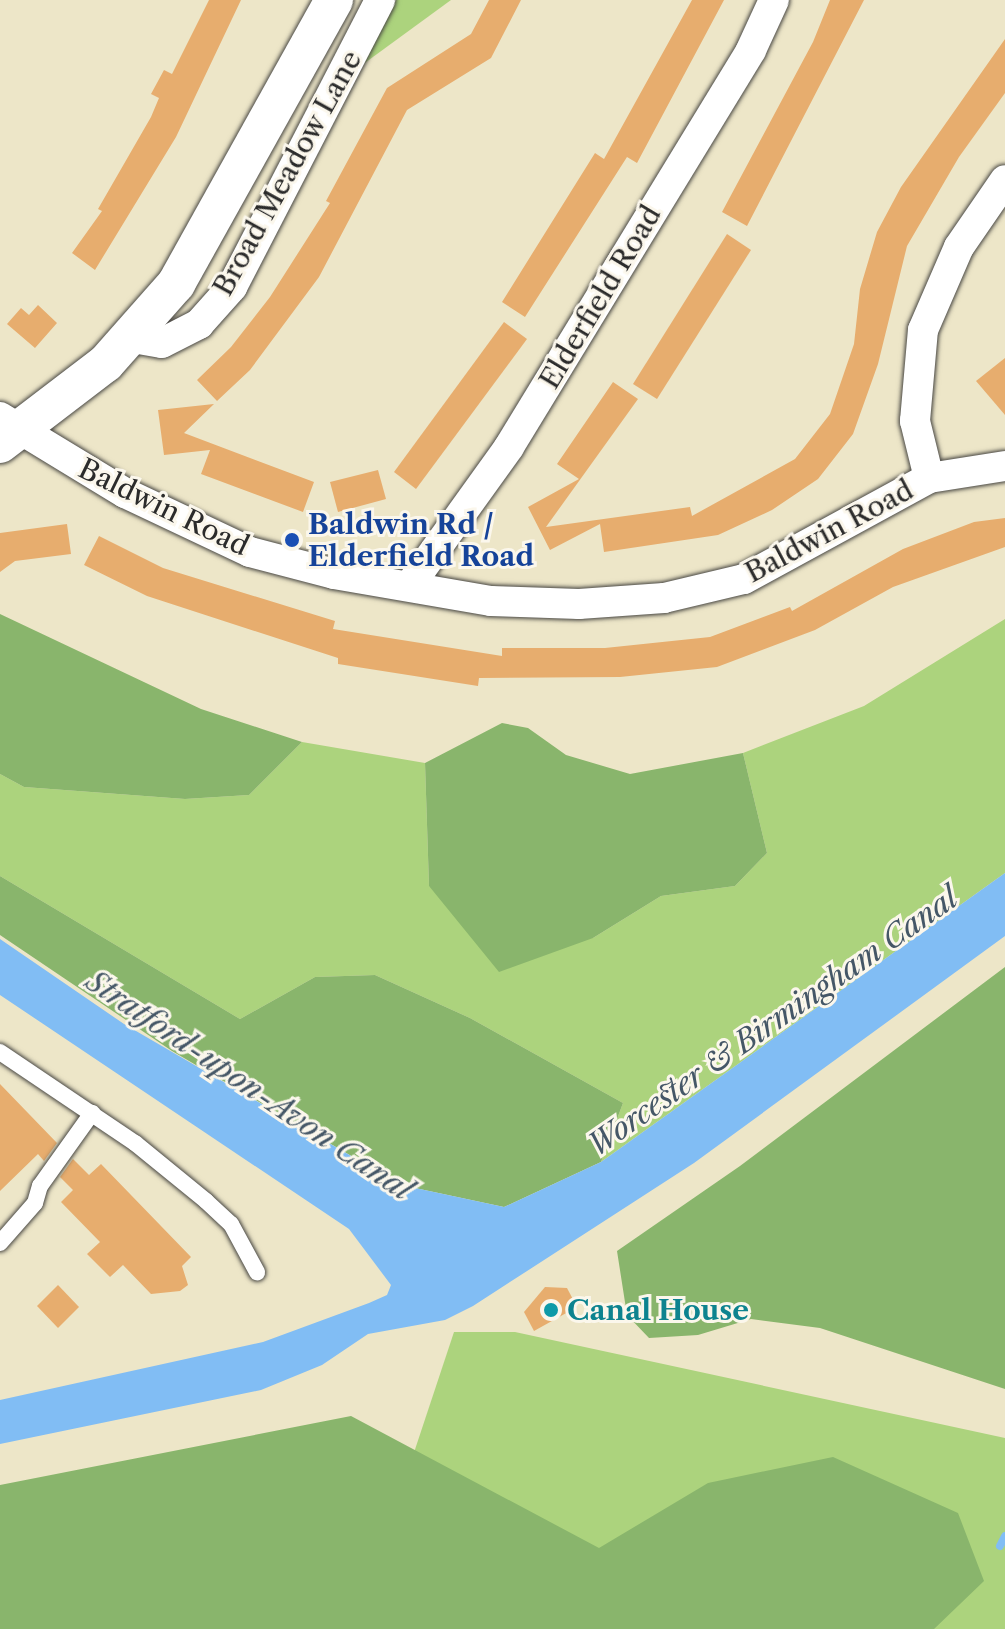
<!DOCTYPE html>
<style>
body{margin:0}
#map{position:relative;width:1005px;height:1629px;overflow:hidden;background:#ede6c8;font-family:"Libre Caslon Text",serif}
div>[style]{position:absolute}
.green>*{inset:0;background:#acd37d}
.forest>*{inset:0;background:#89b56c}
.water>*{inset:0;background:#81bdf4}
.stream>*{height:8px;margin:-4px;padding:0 4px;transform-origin:4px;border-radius:4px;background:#81bdf4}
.building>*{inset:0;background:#e7ad6e}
.roads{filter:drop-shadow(0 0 2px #484743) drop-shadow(0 0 2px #484743)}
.service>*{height:16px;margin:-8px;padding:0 8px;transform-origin:8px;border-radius:8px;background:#fff}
.minor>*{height:30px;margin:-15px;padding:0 15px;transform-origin:15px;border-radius:15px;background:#fff}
.tertiary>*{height:38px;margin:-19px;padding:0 19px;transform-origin:19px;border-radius:19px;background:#fff}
.dots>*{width:22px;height:22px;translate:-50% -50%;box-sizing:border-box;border:4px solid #fbf7ec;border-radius:50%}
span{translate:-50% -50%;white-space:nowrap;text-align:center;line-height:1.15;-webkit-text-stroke:6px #fbf7ec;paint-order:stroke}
.street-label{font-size:28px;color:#2b2b2b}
.transit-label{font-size:28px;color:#164399;font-weight:700}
.left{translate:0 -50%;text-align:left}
.culture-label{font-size:28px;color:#0d838f;font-weight:700}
.water-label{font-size:30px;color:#455767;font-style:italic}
</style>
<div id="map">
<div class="green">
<div style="clip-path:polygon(396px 0,451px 0,362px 65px)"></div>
<div style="clip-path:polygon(1005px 619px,1005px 873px,601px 1162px,623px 1103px,470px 1018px,375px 975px,315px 977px,240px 1019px,0 876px,0 774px,24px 787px,185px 799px,249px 795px,302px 742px,425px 763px,429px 886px,593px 938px,661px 896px,735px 886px,767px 853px,743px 753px,864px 706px)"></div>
<div style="clip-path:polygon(454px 1332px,515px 1332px,1005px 1438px,1005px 1629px,459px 1629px,375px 1570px)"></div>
</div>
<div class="forest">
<div style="clip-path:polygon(0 614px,201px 709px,302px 742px,249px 795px,185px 799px,24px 787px,0 774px)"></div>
<div style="clip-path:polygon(502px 723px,528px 728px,566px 755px,630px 774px,743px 753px,767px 853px,735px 886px,661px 896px,593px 938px,499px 972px,429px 886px,425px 763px)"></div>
<div style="clip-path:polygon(0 876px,240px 1019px,315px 977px,375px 975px,470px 1018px,623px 1103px,601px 1162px,504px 1207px,401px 1185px,172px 1051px,0 935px)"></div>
<div style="clip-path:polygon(1005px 967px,1005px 1389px,820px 1328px,751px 1319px,698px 1335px,649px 1338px,627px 1315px,617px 1251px,740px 1166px)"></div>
<div style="clip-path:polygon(351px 1416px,599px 1548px,708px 1483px,833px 1457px,958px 1513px,984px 1581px,934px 1629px,0 1629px,0 1485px)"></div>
</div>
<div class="water">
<div style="clip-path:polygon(1005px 873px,1005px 936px,694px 1163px,473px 1306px,445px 1320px,368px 1334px,322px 1365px,261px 1390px,0 1444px,0 1400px,263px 1342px,369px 1303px,387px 1295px,391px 1285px,349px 1229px,0 995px,0 939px,124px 1024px,401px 1185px,504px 1207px,601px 1162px)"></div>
</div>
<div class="stream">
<div style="left:1000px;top:1546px;width:11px;rotate:-63deg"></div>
</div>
<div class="building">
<div style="clip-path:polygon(209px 0,241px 0,176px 137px,95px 270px,72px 253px,102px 211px,98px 209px,151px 117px,159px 98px,151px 94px,164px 70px,172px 74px)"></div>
<div style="clip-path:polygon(489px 0,521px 0,491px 58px,407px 110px,319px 277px,250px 370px,217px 401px,197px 380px,231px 347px,270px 297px,330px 203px,326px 201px,387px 88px,471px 34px)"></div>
<div style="clip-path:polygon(692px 0,724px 0,637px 163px,627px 157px,525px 317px,502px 302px,595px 153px,604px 159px)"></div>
<div style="clip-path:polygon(830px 0,864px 0,747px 226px,722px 212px,813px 42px)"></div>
<div style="clip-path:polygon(1005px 39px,1005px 93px,959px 157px,907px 246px,878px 364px,853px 434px,818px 479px,772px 510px,718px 535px,604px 552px,600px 524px,550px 550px,528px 507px,579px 479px,557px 464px,613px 382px,638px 399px,546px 527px,690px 507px,692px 516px,795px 459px,830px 414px,854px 344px,860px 289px,877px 232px,901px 187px)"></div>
<div style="clip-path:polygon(727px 234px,751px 250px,657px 399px,633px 384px)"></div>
<div style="clip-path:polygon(38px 305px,57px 323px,35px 348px,7px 324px,21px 308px,29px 315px)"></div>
<div style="clip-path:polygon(504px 322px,527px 339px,416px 489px,394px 472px)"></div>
<div style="clip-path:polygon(1005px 358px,1005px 415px,976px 381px)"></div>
<div style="clip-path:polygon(214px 404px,184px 433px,314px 482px,303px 512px,201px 474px,210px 450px,164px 455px,158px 410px)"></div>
<div style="clip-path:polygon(378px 470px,386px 499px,338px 512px,330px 482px)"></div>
<div style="clip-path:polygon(1005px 518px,1005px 547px,893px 587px,815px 630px,717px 667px,620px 677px,479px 678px,478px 686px,338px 664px,338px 658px,147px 596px,84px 565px,99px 536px,163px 568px,335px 621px,333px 629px,502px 656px,502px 648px,605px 648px,710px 637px,790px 607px,792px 611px,903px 549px,974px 522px)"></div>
<div style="clip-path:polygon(67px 524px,71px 554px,15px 561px,0 572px,0 533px)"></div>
<div style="clip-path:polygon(0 1084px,57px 1143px,44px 1161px,38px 1154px,0 1191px)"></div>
<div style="clip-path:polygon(73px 1159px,89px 1175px,101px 1164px,191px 1257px,182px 1266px,188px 1285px,180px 1291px,151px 1294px,123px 1265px,110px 1277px,87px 1254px,100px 1242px,61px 1202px,73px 1190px,60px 1177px)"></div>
<div style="clip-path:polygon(58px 1285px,79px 1307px,58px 1328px,37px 1306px)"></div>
<div style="clip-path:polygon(545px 1287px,567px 1288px,577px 1307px,534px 1331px,524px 1312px)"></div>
</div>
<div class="roads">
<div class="service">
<div style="left:0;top:1052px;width:163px;rotate:34deg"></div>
<div style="left:135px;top:1143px;width:92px;rotate:39.2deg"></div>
<div style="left:206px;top:1201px;width:34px;rotate:43deg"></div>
<div style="left:231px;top:1224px;width:55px;rotate:61.6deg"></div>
<div style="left:0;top:1243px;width:53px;rotate:-48.8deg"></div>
<div style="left:35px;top:1203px;width:18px;rotate:-74deg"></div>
<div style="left:40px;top:1186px;width:90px;rotate:-54.5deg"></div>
</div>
<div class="minor">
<div style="left:133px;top:338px;width:29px;rotate:10deg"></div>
<div style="left:162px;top:343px;width:42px;rotate:-27.2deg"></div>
<div style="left:199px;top:324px;width:50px;rotate:-48.3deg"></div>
<div style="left:232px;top:287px;width:323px;rotate:-62.7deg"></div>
<div style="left:0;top:417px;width:146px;rotate:31.3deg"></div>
<div style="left:125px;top:493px;width:138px;rotate:25.3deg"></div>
<div style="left:250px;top:552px;width:87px;rotate:14.7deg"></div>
<div style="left:334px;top:574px;width:159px;rotate:9.8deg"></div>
<div style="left:491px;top:601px;width:88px;rotate:2deg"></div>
<div style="left:579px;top:604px;width:85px;rotate:-4deg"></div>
<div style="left:664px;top:598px;width:82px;rotate:-13.4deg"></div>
<div style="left:744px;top:579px;width:211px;rotate:-28.6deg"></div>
<div style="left:929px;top:478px;width:77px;rotate:-9deg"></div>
<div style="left:929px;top:478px;width:59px;rotate:-103.8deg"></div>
<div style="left:915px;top:421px;width:91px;rotate:-85deg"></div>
<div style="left:923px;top:330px;width:90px;rotate:-66.6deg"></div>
<div style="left:959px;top:247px;width:81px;rotate:-55.5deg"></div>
<div style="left:410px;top:585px;width:170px;rotate:-54.3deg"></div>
<div style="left:509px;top:447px;width:465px;rotate:-58.6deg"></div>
<div style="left:751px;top:50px;width:55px;rotate:-65.3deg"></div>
</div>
<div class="tertiary">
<div style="left:0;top:444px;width:133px;rotate:-37.4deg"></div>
<div style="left:106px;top:363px;width:106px;rotate:-48.5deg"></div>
<div style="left:176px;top:284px;width:325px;rotate:-60.9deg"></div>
</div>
</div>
<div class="dots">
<div style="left:292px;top:540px;background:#1a4fb4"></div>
<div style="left:551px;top:1310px;background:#0f9aa8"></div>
</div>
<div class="street-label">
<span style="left:287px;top:173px;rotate:-61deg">Broad Meadow Lane</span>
<span style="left:600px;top:297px;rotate:-59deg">Elderfield Road</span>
<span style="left:164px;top:507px;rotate:26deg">Baldwin Road</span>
<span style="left:829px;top:531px;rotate:-28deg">Baldwin Road</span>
</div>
<div class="transit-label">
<span class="left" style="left:308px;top:540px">Baldwin Rd /<br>Elderfield Road</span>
</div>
<div class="culture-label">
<span class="left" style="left:567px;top:1310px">Canal House</span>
</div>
<div class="water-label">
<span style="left:773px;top:1022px;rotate:-35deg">Worcester &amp; Birmingham Canal</span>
<span style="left:249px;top:1086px;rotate:34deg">Stratford-upon-Avon Canal</span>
</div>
</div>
